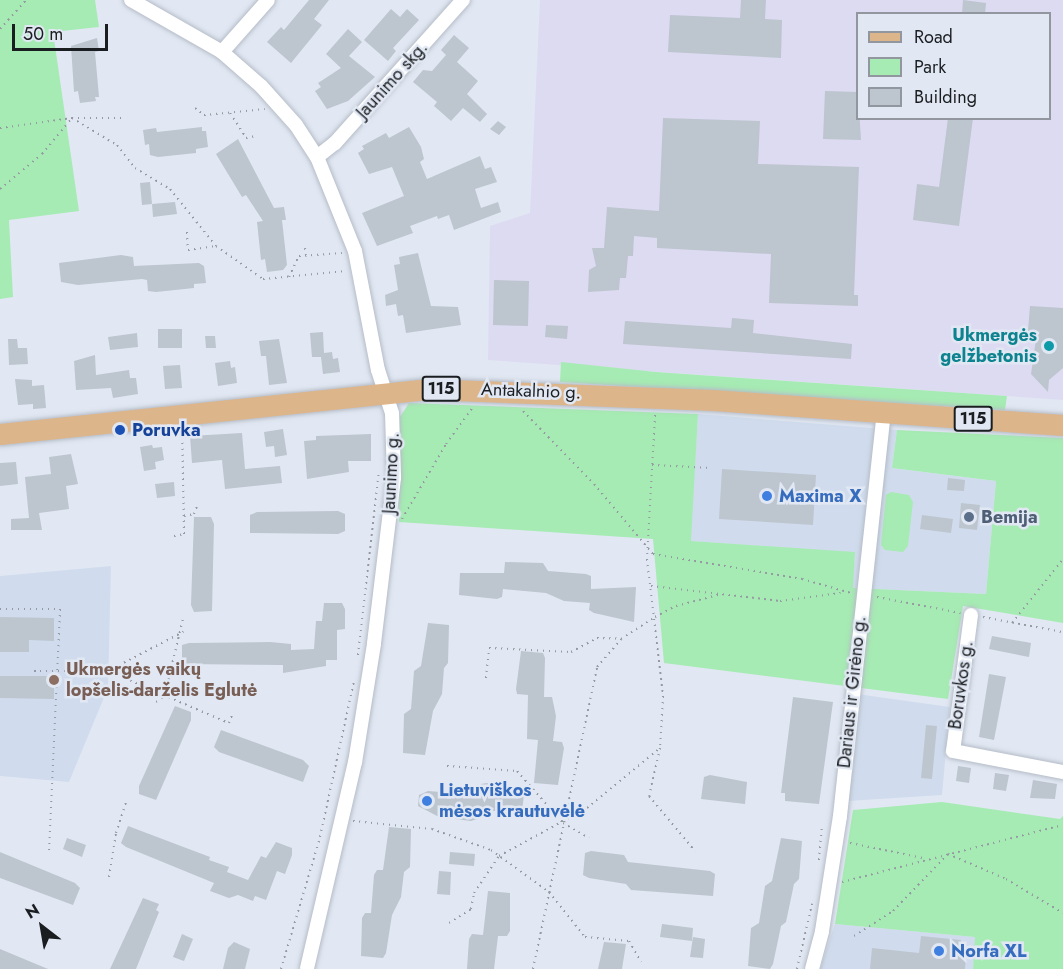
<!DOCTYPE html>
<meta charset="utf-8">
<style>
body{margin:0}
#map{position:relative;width:1063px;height:969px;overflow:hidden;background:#e1e8f3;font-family:Jost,sans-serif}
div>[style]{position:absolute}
.built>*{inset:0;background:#d0dced}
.industrial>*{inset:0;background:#dddbf1}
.green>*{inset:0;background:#a6ebb3}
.building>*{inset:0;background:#bdc5cf}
.path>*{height:2px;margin-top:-1px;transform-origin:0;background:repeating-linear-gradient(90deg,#959aa2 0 1.5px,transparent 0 6px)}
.roads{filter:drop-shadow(0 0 2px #b5bcc7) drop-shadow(0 0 2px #b5bcc7)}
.street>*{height:14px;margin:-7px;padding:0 7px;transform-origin:7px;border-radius:7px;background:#fff}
.primary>*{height:21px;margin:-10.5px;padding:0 10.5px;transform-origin:10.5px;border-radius:10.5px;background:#ddb58b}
.dots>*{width:16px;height:16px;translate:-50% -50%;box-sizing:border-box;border:3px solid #e1e8f3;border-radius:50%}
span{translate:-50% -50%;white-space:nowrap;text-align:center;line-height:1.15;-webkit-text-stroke:5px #e1e8f3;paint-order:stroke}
.shield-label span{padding:2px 4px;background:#e1e8f3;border:2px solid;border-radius:4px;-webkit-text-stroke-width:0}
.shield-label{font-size:16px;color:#1b1e21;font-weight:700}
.street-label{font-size:18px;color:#1b1e21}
.culture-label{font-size:18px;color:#0d838f;font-weight:700}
.right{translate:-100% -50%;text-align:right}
.transit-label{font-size:18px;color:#164399;font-weight:700}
.left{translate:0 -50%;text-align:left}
.shop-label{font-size:18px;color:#366cbe;font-weight:700}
.service-label{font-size:18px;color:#4e5e75;font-weight:700}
.education-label{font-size:18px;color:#785e54;font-weight:700}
.legend{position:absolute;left:856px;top:12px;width:195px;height:108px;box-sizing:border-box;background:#e1e8f3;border:2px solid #92979f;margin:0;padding:8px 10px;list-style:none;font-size:18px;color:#1b1e21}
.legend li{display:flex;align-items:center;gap:12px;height:30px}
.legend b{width:30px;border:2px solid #92979f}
.north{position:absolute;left:12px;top:897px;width:60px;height:60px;-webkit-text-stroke:4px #e1e8f3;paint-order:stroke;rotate:329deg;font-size:16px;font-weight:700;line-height:24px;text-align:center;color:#1b1e21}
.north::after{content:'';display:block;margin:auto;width:21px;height:27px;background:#1b1e21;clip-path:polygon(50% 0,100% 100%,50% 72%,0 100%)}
.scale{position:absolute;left:12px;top:24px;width:96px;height:27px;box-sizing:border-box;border:3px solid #1b1e21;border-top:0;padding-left:8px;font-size:18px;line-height:21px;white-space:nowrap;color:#1b1e21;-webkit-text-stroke:4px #e1e8f3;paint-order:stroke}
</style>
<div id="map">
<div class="built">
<div style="clip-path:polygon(698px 414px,897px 430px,892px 468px,996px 481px,986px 594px,852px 588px,855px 553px,690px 541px)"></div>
<div style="clip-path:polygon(111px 566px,108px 688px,69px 782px,0 776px,0 576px)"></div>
<div style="clip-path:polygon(857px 694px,950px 707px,942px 795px,848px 801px)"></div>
<div style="clip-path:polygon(835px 924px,976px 937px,973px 969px,820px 969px)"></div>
</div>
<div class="industrial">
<div style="clip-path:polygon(evenodd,540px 0,1063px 0,1063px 400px,488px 360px,490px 226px,530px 213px,540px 0,858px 14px,1050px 14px,1050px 118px,858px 118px,858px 14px)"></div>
</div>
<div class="green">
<div style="clip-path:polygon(0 0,95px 0,99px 27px,53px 32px,79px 211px,9px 220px,13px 297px,0 299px)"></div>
<div style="clip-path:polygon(561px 362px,656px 372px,1007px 396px,1005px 410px,560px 382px)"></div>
<div style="clip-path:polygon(409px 403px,698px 414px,691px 541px,855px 552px,853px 588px,986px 594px,996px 481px,892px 468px,897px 430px,1063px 438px,1063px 623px,963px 606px,948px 699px,664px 663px,653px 539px,399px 522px,400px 417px)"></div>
<div style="clip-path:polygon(891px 492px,909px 495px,913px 502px,908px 546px,903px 552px,885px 550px,881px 545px,886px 495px)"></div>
<div style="clip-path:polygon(942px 802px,1060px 819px,1063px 816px,1063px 969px,973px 969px,975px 937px,835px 924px,853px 810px)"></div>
</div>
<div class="building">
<div style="clip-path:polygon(309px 0,329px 0,314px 19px,322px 25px,291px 63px,267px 42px,281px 27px,284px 30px)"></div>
<div style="clip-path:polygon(741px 0,766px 0,765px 19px,782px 20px,781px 58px,668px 52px,670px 15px,740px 18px)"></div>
<div style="clip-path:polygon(963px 0,986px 3px,985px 14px,962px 14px)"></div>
<div style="clip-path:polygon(391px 9px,400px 17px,407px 9px,419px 20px,393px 48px,396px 51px,388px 61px,364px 40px)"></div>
<div style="clip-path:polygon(348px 29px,362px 42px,349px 56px,375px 77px,348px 101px,327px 109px,315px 91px,321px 87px,318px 83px,341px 68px,326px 54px)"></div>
<div style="clip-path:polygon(454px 35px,469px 48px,457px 62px,478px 81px,467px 94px,487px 114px,480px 122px,463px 108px,451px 121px,434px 106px,437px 102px,413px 82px,423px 70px,432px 71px,446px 55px,441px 50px)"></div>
<div style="clip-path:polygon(97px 38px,99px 51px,95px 52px,99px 97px,95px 97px,96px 101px,80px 103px,78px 91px,74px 92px,71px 46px)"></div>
<div style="clip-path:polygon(825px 91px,858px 92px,861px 140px,823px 139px)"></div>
<div style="clip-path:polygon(663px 118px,760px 121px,758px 164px,859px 167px,854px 295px,858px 295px,858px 306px,769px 303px,771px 254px,657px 248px,657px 238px,634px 236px,633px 256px,628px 256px,626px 278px,620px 278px,619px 290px,588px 292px,589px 270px,596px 266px,592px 248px,604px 248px,607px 207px,659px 211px)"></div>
<div style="clip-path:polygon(948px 118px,973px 118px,959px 226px,913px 220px,917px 184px,939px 187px)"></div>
<div style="clip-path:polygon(498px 121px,506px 127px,499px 135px,490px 129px)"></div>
<div style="clip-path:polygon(202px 127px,202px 131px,206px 131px,208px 147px,196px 149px,196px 153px,158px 157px,150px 155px,149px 144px,145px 145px,143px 130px,156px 128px,157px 132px)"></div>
<div style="clip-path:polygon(409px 127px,421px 147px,424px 159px,420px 162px,427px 179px,480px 156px,485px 169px,491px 167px,497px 182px,475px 189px,481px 208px,498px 202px,501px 212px,454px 230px,449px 215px,438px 219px,437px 216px,410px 226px,413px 233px,377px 246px,362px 213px,404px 196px,392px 167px,369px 174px,358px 153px,364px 149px,362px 146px,386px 133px,389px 138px)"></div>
<div style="clip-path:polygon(238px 139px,274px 208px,284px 207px,286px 220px,282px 220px,287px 265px,283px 270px,267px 272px,265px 259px,261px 260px,257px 222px,263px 221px,246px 195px,242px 197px,216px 154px)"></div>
<div style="clip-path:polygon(150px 182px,152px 204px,142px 205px,140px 183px)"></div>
<div style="clip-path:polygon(175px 202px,177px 214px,153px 217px,152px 204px)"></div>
<div style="clip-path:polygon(418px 253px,431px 306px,458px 307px,461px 325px,406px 333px,403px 315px,398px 316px,396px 304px,386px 306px,385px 295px,398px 290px,394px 265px,400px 264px,399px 257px)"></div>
<div style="clip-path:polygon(121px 255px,133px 257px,134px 266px,199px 263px,204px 266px,206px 283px,194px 284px,194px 288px,156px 292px,148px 291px,147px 280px,142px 279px,78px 285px,61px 282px,59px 263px)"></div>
<div style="clip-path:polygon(494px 280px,529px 281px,528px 326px,493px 325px)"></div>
<div style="clip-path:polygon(1030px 306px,1063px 308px,1063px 368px,1049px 380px,1048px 392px,1031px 374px,1037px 332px,1028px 331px)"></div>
<div style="clip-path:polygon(732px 318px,754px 320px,753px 333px,852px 344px,851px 359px,623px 344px,625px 321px,731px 328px)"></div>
<div style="clip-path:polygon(546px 325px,568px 326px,567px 339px,545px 337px)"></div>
<div style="clip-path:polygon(158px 329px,182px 329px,182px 348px,158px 348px)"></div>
<div style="clip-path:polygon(323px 332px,324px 353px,332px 352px,333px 359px,338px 358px,340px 372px,323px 374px,321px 357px,312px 357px,310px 333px)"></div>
<div style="clip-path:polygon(137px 333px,138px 347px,110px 350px,108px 337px)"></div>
<div style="clip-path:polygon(205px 336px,215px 336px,216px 348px,206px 348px)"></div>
<div style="clip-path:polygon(8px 339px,17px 339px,18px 348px,27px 348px,28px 364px,9px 365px)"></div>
<div style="clip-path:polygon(279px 339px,287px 383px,269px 385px,266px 356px,261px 356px,259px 341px)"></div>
<div style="clip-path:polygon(95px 355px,96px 375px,129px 370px,130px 378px,136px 378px,138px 394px,113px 398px,111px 388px,76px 390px,74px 361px)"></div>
<div style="clip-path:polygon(230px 361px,231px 368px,235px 367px,237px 383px,218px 386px,215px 363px)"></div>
<div style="clip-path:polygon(180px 365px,182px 388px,165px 389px,163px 366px)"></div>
<div style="clip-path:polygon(15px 379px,32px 380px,32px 386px,44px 385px,46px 408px,33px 409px,33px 404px,18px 405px)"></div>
<div style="clip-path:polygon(283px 429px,287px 455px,275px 457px,274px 446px,266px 447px,264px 432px)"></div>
<div style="clip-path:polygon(242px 433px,245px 469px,280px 466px,282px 483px,225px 489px,222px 460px,192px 463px,190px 436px)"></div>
<div style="clip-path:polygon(371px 434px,371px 461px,348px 461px,349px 472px,307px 479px,304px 441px,316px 440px,316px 436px)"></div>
<div style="clip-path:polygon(152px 445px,153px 448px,162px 447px,164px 460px,155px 462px,156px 469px,144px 471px,140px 447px)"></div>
<div style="clip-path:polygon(71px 454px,78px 484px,66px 486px,69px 509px,39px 513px,42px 530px,11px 530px,11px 519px,29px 518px,25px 477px,51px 474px,49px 457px)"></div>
<div style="clip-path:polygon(16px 462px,18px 484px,0 486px,0 463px)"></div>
<div style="clip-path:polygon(722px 469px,816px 475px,813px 525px,719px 519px)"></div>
<div style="clip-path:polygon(948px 478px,965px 480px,964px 491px,947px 490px)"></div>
<div style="clip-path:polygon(174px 482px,175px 496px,157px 498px,155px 484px)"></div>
<div style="clip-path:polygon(961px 503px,980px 505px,977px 530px,959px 528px)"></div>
<div style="clip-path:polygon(338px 511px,345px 514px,345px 531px,338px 534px,250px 533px,250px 515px,257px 512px)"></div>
<div style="clip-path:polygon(922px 515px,953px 519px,951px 533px,920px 529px)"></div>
<div style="clip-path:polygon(194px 517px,211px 517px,214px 524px,212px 611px,194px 612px,191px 605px)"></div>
<div style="clip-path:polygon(505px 562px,543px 563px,548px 571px,586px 574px,591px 576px,591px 589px,636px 587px,634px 622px,594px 613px,589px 610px,590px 603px,564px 601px,546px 593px,503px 589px,502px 597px,497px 599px,459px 595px,460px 573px,504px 573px)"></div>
<div style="clip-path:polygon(324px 603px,342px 603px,345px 609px,345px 629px,337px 630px,337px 660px,326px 660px,326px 666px,283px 673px,283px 665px,182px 664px,182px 645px,189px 643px,270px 642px,291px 644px,291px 650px,314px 649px,316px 621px,322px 621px)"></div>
<div style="clip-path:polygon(0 617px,54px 618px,54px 641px,29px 640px,29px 652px,0 652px)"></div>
<div style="clip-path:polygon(428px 623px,449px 625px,448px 663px,444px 668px,442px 694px,433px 711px,425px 755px,403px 753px,404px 714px,411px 709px,414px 671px,421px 666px)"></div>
<div style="clip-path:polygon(992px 636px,1031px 643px,1029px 657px,989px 649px)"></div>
<div style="clip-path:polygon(521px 651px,543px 653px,545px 658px,544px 697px,552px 697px,556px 716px,553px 741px,562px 742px,564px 748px,558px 785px,534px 783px,538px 740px,527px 739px,528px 695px,517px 694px,516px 689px)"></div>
<div style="clip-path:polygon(989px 674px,1006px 677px,994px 740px,979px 737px)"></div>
<div style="clip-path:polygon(0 676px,54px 676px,54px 699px,0 698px)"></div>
<div style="clip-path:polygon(793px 697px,833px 702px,819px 804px,785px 801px,785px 793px,781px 793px)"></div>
<div style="clip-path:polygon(175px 706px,191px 712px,191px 720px,156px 800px,139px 794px,139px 786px)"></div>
<div style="clip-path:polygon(926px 725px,937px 726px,932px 779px,921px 778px)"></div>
<div style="clip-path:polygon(221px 730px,303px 760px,309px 766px,303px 782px,219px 752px,214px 747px)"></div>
<div style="clip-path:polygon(958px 766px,971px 768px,969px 783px,956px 781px)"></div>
<div style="clip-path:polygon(995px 773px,1009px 775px,1006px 791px,993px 789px)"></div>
<div style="clip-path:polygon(710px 775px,747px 782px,745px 804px,701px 799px,704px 777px)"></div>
<div style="clip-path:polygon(1033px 780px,1057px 784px,1055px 799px,1030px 798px)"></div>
<div style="clip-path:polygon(487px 783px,525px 787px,522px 811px,478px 811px,477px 819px,471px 821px,439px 817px,418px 806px,419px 795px,428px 791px,480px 795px,481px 784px)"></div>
<div style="clip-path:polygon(128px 826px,210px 857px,209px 860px,229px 867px,227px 872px,248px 880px,261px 856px,266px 858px,276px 842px,292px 848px,292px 855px,285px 874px,277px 871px,266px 900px,255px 896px,253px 901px,238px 895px,229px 898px,210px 891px,214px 883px,126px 847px,121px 843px)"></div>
<div style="clip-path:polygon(389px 827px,411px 829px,410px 867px,404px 872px,401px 897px,392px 915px,386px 953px,383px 958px,361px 956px,362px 918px,365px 913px,371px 913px,374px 875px,377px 870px,383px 870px)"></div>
<div style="clip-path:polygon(67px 838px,86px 845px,82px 857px,63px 849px)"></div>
<div style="clip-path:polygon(781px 838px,802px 841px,799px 879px,794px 884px,786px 922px,781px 926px,773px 964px,770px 969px,748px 966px,751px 928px,759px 923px,765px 886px,772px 881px)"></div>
<div style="clip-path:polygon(591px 851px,624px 855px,628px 862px,710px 871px,715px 874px,713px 896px,631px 890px,626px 884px,589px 878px,583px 875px,585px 853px)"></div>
<div style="clip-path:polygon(0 852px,75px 883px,80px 888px,73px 905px,0 878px)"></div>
<div style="clip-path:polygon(450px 852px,475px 854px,474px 866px,449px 864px)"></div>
<div style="clip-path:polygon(439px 871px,451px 872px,450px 895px,437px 894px)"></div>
<div style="clip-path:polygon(488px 891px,510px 893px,510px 931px,507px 936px,498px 936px,494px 969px,467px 969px,469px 939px,472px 934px,483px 935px)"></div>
<div style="clip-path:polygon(143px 898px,159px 904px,156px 910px,159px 912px,136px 969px,110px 969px)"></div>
<div style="clip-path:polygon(662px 924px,693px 928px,692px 941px,660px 937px)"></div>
<div style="clip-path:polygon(182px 934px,193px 939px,184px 961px,173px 957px)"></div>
<div style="clip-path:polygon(921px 936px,961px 940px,959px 957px,966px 958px,965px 969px,870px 969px,872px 948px,919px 953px)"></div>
<div style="clip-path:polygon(693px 937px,705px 939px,703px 958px,690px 957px)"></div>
<div style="clip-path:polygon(234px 942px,250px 949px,245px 969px,223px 969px,228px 948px)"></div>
<div style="clip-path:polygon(604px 942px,626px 944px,622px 969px,598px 969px)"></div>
<div style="clip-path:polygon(0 949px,48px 969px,0 969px)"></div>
</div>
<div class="path">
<div style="left:0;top:29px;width:39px;rotate:-48deg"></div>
<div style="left:195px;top:108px;width:11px;rotate:38deg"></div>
<div style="left:204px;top:115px;width:61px;rotate:-5.6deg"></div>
<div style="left:230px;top:113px;width:30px;rotate:57deg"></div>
<div style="left:246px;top:138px;width:9px;rotate:-13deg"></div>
<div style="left:0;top:128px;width:73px;rotate:-7.9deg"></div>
<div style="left:72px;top:118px;width:52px"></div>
<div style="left:0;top:189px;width:55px;rotate:-39.8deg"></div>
<div style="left:42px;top:154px;width:47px;rotate:-50.2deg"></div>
<div style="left:72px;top:118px;width:52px;rotate:31deg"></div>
<div style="left:117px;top:145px;width:29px;rotate:52deg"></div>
<div style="left:135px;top:168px;width:41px;rotate:31deg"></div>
<div style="left:170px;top:189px;width:73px;rotate:51.1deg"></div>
<div style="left:187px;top:232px;width:18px;rotate:87deg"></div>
<div style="left:188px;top:250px;width:28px;rotate:-8deg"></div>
<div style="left:216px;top:246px;width:57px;rotate:35.1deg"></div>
<div style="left:263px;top:279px;width:83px;rotate:-5.5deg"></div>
<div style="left:305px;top:248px;width:7px;rotate:82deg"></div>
<div style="left:289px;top:277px;width:23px;rotate:-65deg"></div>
<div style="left:299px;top:256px;width:43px;rotate:-4deg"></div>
<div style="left:523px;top:411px;width:102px;rotate:45.8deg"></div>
<div style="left:594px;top:484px;width:92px;rotate:49.9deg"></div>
<div style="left:653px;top:554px;width:151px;rotate:9.5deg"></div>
<div style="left:802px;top:579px;width:51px;rotate:15.9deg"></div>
<div style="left:655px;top:415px;width:144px;rotate:93.2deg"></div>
<div style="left:647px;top:559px;width:138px;rotate:83.3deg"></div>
<div style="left:663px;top:696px;width:52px;rotate:93.3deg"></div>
<div style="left:660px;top:748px;width:49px;rotate:102.9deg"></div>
<div style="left:649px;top:796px;width:72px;rotate:50.1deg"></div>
<div style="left:652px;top:465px;width:59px;rotate:2.9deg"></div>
<div style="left:184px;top:516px;width:10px;rotate:-11deg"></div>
<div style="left:194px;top:514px;width:9px;rotate:-69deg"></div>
<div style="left:402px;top:519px;width:87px;rotate:-59.6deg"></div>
<div style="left:446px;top:444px;width:46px;rotate:-53.9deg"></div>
<div style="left:174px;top:536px;width:10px;rotate:-11deg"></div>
<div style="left:184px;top:534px;width:103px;rotate:-91.1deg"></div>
<div style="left:651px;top:586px;width:130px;rotate:6.6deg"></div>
<div style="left:780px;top:601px;width:61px;rotate:-7.6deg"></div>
<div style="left:877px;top:597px;width:85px;rotate:10.9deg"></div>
<div style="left:0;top:609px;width:60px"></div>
<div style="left:60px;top:609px;width:246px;rotate:92.6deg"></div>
<div style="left:983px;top:617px;width:81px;rotate:10.6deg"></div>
<div style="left:1012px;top:623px;width:82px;rotate:-51.4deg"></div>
<div style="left:358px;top:655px;width:186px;rotate:-83.5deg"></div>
<div style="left:34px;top:671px;width:74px"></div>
<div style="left:108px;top:671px;width:85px;rotate:-27.5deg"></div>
<div style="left:108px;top:671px;width:132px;rotate:23.3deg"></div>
<div style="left:229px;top:723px;width:9px;rotate:-69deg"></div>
<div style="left:486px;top:678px;width:30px;rotate:-84deg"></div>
<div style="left:489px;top:648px;width:82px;rotate:2.8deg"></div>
<div style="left:571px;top:652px;width:30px;rotate:-28deg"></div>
<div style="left:597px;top:638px;width:24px;rotate:2deg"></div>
<div style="left:156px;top:702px;width:9px;rotate:-32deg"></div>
<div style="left:164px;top:697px;width:80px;rotate:-76.3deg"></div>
<div style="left:447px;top:766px;width:70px;rotate:4.1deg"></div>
<div style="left:517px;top:771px;width:69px;rotate:48.5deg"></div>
<div style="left:563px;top:823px;width:30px;rotate:30deg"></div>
<div style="left:353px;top:821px;width:79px;rotate:5.8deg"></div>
<div style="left:432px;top:829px;width:63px;rotate:19.6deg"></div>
<div style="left:491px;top:850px;width:72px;rotate:35.9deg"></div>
<div style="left:549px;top:892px;width:58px;rotate:51.3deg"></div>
<div style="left:585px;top:937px;width:44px;rotate:5.2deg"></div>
<div style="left:629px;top:941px;width:24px;rotate:60deg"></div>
<div style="left:850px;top:843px;width:76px;rotate:11.5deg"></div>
<div style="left:819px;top:860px;width:33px;rotate:-85deg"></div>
<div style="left:109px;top:877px;width:45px;rotate:-81deg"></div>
<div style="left:116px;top:833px;width:35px;rotate:-72deg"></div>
<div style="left:842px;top:882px;width:228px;rotate:-14.5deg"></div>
<div style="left:449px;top:923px;width:26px;rotate:-32deg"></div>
<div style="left:471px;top:909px;width:16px;rotate:-79deg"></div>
<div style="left:474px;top:893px;width:45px;rotate:-56deg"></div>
<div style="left:499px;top:856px;width:100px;rotate:-28.6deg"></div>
<div style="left:587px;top:808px;width:94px;rotate:-39.4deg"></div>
<div style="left:854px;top:936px;width:46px;rotate:-32.7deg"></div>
<div style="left:893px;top:911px;width:79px;rotate:-46deg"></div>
<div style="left:948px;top:854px;width:63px;rotate:23.3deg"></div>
<div style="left:1006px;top:879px;width:66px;rotate:30.8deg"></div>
<div style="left:281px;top:969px;width:138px;rotate:-73.5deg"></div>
<div style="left:320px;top:837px;width:160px;rotate:-77.7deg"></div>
<div style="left:533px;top:969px;width:309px;rotate:-78deg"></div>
<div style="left:597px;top:667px;width:37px;rotate:-49deg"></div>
<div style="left:621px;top:639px;width:40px;rotate:-32.9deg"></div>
<div style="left:655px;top:617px;width:24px;rotate:-28deg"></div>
<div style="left:676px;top:606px;width:47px;rotate:-14.9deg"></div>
<div style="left:797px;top:969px;width:67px;rotate:-77deg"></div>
</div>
<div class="roads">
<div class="street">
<div style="left:131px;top:0;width:105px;rotate:29.7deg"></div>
<div style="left:222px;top:52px;width:52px;rotate:41.1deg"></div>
<div style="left:261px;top:86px;width:52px;rotate:48.1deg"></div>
<div style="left:296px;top:125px;width:38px;rotate:57deg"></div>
<div style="left:317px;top:157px;width:101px;rotate:68deg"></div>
<div style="left:355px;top:251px;width:121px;rotate:79.1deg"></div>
<div style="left:378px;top:370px;width:45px;rotate:72deg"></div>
<div style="left:392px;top:413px;width:65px;rotate:88.2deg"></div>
<div style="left:394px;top:478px;width:167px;rotate:96.9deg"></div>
<div style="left:374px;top:644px;width:120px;rotate:99.1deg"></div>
<div style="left:355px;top:762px;width:212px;rotate:103.1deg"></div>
<div style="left:222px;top:52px;width:69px;rotate:-48.5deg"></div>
<div style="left:317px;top:157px;width:23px;rotate:-38deg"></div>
<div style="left:335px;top:143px;width:192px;rotate:-48.2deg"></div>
<div style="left:971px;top:615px;width:137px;rotate:97.5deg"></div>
<div style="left:953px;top:751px;width:112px;rotate:10.8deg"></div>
<div style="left:812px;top:969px;width:39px;rotate:-75deg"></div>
<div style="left:822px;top:931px;width:116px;rotate:-81.1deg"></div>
<div style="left:840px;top:816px;width:404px;rotate:-83.8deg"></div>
</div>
<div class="primary">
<div style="left:0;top:434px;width:427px;rotate:-6deg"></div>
<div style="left:425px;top:389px;width:288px;rotate:2.2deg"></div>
<div style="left:713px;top:400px;width:351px;rotate:4.1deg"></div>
</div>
</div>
<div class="dots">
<div style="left:1049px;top:346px;background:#0f9aa8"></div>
<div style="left:120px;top:430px;background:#1a4fb4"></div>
<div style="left:767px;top:496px;background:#3f7fe0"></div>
<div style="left:969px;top:517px;background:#5c6f8a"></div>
<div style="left:54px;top:680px;background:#8d6e63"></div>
<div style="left:427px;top:801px;background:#3f7fe0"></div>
<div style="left:939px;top:951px;background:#3f7fe0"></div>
</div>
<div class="shield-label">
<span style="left:441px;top:389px">115</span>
<span style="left:973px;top:419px">115</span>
</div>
<div class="street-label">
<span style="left:392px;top:80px;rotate:-48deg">Jaunimo skg.</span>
<span style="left:531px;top:391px;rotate:2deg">Antakalnio g.</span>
<span style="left:391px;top:473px;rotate:-87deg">Jaunimo g.</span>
<span style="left:961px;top:685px;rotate:-82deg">Boruvkos g.</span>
<span style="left:852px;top:692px;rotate:-84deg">Dariaus ir Girėno g.</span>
</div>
<div class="culture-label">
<span class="right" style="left:1037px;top:346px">Ukmergės<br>gelžbetonis</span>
</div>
<div class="transit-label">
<span class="left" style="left:132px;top:430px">Poruvka</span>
</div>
<div class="shop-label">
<span class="left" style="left:779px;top:496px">Maxima X</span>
<span class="left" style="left:439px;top:801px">Lietuviškos<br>mėsos krautuvėlė</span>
<span class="left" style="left:951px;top:951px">Norfa XL</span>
</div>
<div class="service-label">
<span class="left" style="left:981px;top:517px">Bemija</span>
</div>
<div class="education-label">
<span class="left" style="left:66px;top:680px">Ukmergės vaikų<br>lopšelis-darželis Eglutė</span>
</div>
<ul class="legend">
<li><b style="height:8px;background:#ddb58b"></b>Road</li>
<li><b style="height:16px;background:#a6ebb3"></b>Park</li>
<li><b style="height:16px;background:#bdc5cf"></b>Building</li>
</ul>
<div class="north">N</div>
<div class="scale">50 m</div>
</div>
